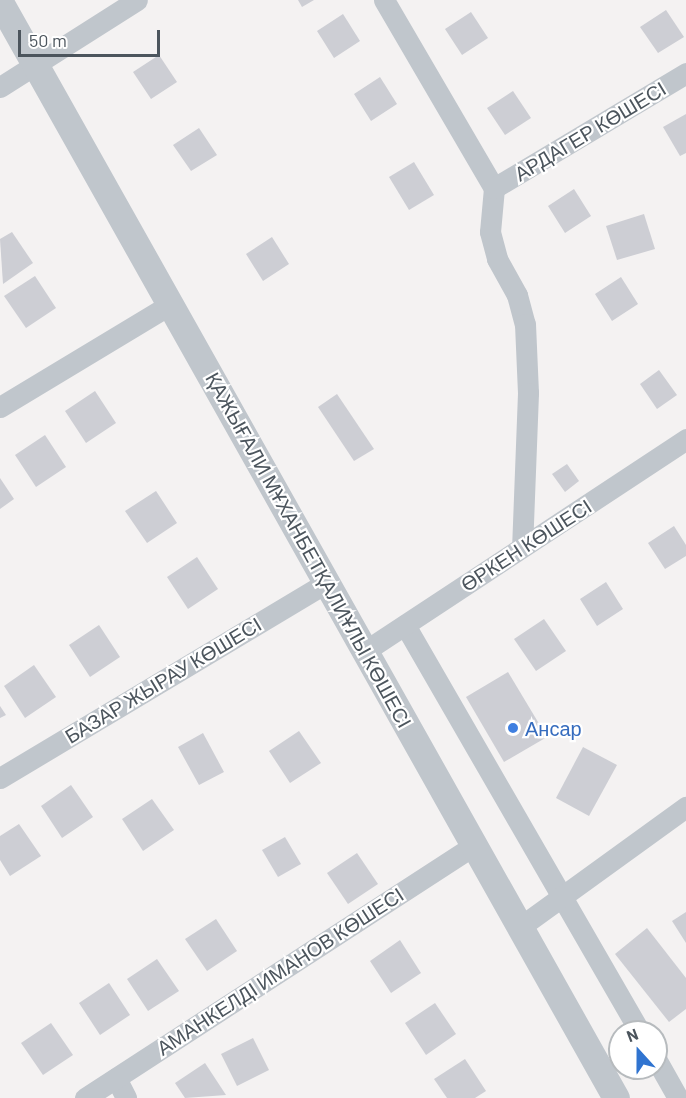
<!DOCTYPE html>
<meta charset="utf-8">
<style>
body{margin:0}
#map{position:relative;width:686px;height:1098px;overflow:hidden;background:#f4f2f2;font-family:Barlow,sans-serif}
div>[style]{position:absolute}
.building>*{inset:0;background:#cdced4}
.minor>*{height:21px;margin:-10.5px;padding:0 10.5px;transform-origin:10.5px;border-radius:10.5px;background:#c0c6cc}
.tertiary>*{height:27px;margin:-13.5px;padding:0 13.5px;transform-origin:13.5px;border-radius:13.5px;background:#c0c6cc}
.dots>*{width:16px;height:16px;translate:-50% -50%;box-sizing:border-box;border:3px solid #fff;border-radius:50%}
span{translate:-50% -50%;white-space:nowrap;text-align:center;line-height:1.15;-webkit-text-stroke:4.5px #fff;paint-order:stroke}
.street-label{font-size:20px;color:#4c555d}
.shop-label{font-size:20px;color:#366cbe}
.left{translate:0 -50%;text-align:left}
.north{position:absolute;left:608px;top:1020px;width:60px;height:60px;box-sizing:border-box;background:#fff;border:2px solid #b7bbbe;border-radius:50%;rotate:339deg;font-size:16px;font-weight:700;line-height:24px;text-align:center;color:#4c555d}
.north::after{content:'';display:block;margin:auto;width:21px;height:27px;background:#3074d0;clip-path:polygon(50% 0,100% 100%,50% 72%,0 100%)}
.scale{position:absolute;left:18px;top:30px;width:142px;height:27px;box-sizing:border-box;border:3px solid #4c555d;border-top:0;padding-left:8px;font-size:18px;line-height:21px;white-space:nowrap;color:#4c555d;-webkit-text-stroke:4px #fff;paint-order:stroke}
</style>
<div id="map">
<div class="building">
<div style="clip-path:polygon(298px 0,314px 0,302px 7px)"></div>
<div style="clip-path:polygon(666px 10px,684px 37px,658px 53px,640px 27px)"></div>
<div style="clip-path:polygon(471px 12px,488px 38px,462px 55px,445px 29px)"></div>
<div style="clip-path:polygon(343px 14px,360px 41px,334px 58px,317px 31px)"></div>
<div style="clip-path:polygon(159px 55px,177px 82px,151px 99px,133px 72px)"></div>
<div style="clip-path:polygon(380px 77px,397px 104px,371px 121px,354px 94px)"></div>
<div style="clip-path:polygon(513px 91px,531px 118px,505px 135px,487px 108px)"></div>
<div style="clip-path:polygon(686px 114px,686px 153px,680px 156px,663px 127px)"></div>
<div style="clip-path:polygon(199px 128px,217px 155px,191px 171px,173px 145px)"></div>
<div style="clip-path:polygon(414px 162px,434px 195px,409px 210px,389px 177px)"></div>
<div style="clip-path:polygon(574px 189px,591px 216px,565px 233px,548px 206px)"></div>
<div style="clip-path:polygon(644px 214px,655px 249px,617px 260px,606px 226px)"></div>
<div style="clip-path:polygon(12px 232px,33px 263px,3px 284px,0 239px)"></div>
<div style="clip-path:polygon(272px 237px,289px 264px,263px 281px,246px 254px)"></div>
<div style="clip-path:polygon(35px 276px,56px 308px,26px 328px,4px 296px)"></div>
<div style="clip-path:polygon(621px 277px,638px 304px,612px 321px,595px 294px)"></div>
<div style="clip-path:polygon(659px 370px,677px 395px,657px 409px,640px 384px)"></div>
<div style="clip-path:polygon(95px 391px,116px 423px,86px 443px,65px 411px)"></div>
<div style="clip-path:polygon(337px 394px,374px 449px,354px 461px,318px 407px)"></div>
<div style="clip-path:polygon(45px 435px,66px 467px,36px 487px,15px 455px)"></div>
<div style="clip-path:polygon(567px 464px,579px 481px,565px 492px,552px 474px)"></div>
<div style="clip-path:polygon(0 478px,14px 499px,0 509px)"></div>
<div style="clip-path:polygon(156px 491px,177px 523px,147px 543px,125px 511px)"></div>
<div style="clip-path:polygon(674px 526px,686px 545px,686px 556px,665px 569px,648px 543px)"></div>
<div style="clip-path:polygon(197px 557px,218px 589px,188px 609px,167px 577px)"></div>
<div style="clip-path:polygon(606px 582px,623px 609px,597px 626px,580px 599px)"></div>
<div style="clip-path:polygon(544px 619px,566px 651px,536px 671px,514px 639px)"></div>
<div style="clip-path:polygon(99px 625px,120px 657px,90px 677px,69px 645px)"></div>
<div style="clip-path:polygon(34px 665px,56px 697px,25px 718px,4px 686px)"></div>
<div style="clip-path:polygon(508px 672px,547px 737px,504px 762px,466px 697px)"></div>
<div style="clip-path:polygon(0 706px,6px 715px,0 718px)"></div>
<div style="clip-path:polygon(299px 731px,321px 763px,290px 783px,269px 751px)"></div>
<div style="clip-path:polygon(203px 733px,224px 772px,199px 785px,178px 747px)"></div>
<div style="clip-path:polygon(583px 747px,617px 765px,589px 816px,556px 798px)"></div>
<div style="clip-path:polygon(71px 785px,93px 817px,62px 838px,41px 806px)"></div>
<div style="clip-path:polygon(152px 799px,174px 830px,143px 851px,122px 819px)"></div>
<div style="clip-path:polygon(19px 824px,41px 856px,10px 876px,0 860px,0 836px)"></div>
<div style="clip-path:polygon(285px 837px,301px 864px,278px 877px,262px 850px)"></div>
<div style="clip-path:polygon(357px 853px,378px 884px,348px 904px,327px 873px)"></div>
<div style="clip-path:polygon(686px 912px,686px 943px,672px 921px)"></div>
<div style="clip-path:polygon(216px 919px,237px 951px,207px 971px,185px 939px)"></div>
<div style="clip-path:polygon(647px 928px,686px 978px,686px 1009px,669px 1022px,615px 954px)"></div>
<div style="clip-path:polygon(400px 940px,421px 973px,391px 993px,370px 961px)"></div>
<div style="clip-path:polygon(157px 959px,179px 991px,148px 1011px,127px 979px)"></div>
<div style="clip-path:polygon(109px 983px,130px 1015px,100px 1035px,79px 1003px)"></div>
<div style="clip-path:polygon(435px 1003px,456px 1034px,426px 1055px,405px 1023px)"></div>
<div style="clip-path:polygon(51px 1023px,73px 1055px,43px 1075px,21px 1043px)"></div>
<div style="clip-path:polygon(253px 1038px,269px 1070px,237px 1086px,221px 1054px)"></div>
<div style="clip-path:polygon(465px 1059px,486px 1091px,475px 1098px,447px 1098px,434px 1079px)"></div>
<div style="clip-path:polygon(205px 1063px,226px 1095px,185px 1098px,175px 1083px)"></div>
</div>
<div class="minor">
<div style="left:384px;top:0;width:218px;rotate:59.7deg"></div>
<div style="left:494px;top:188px;width:44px;rotate:95.2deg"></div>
<div style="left:490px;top:232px;width:28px;rotate:75deg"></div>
<div style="left:497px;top:259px;width:41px;rotate:60.9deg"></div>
<div style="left:517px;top:295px;width:30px;rotate:75deg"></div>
<div style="left:525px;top:324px;width:69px;rotate:87.5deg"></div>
<div style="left:528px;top:393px;width:154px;rotate:92.2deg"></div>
<div style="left:0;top:87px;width:162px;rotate:-32.4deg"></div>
<div style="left:494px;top:188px;width:224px;rotate:-30.9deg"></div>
<div style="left:0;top:407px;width:200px;rotate:-31.1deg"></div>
<div style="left:405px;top:625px;width:470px;rotate:60deg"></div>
<div style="left:365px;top:651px;width:385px;rotate:-33.4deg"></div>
<div style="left:0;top:778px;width:381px;rotate:-30.9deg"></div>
<div style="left:520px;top:927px;width:205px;rotate:-35.9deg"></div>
<div style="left:656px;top:1059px;width:45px;rotate:60.6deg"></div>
<div style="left:116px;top:1078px;width:22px;rotate:63deg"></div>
<div style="left:85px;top:1098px;width:464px;rotate:-33deg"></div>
</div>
<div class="tertiary">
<div style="left:0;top:2px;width:1257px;rotate:60.66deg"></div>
</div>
<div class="dots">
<div style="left:513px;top:728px;background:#3f7fe0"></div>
</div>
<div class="street-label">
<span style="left:590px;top:131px;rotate:-31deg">АРДАГЕР КӨШЕСІ</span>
<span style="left:526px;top:545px;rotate:-33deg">ӨРКЕН КӨШЕСІ</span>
<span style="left:309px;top:550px;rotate:61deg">ҚАЖЫҒАЛИ МҰХАНБЕТҚАЛИҰЛЫ КӨШЕСІ</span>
<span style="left:163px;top:680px;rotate:-31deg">БАЗАР ЖЫРАУ КӨШЕСІ</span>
<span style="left:280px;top:971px;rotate:-33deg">АМАНКЕЛДІ ИМАНОВ КӨШЕСІ</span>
</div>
<div class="shop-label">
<span class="left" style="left:525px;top:728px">Ансар</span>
</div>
<div class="north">N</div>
<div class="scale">50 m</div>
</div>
